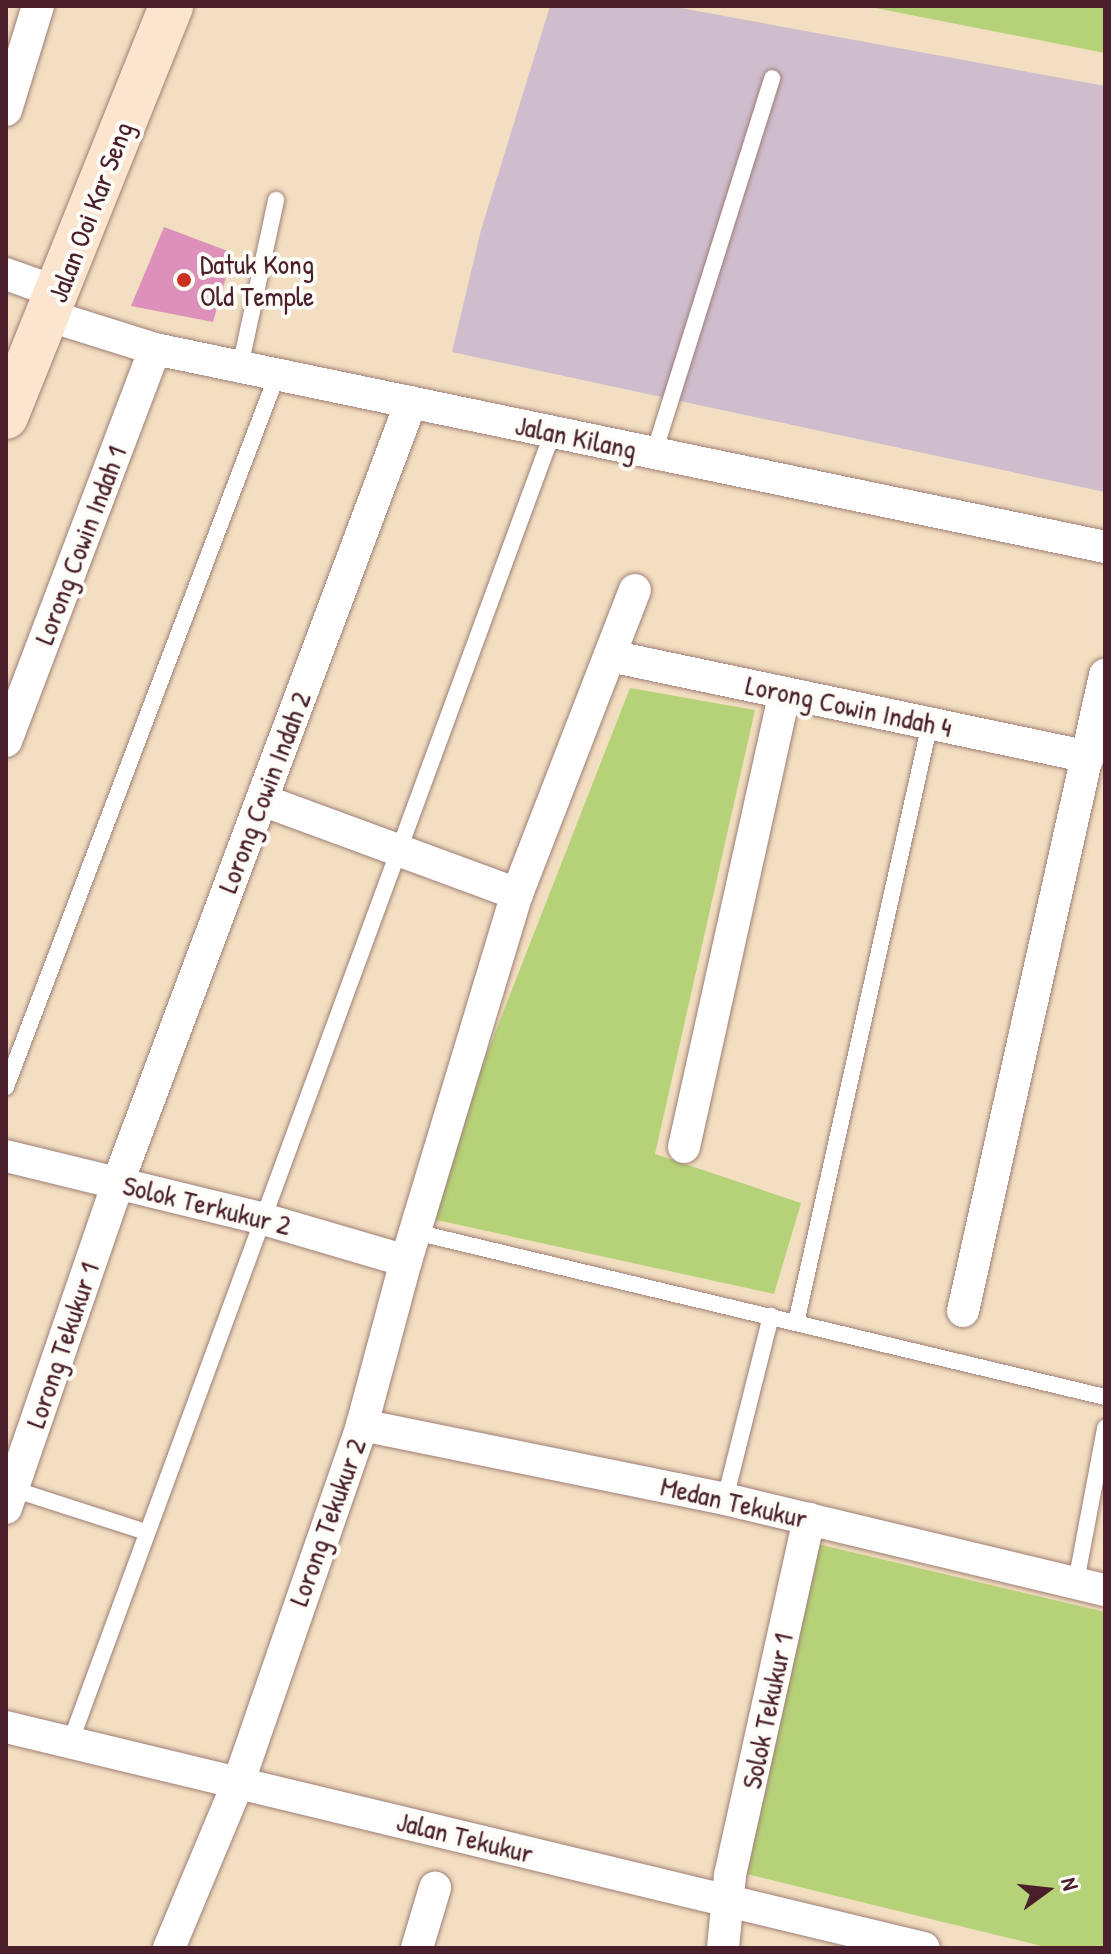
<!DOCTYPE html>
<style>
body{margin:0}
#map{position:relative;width:1111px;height:1954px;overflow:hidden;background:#f2dec0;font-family:"Patrick Hand",sans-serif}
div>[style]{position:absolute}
.industrial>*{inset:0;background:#cfbdce}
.green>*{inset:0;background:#b6d278}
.building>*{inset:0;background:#dd90b9}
.roads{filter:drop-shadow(0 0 2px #9e7e76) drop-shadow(0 0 2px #9e7e76)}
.service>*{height:16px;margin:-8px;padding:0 8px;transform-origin:8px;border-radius:8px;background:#fff}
.minor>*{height:32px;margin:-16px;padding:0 16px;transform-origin:16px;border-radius:16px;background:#fff}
.secondary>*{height:44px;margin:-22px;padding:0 22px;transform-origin:22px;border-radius:22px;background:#fbe5cf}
.dots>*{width:22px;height:22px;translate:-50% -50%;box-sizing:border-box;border:4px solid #fdfcf7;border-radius:50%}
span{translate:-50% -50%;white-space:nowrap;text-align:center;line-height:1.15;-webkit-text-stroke:8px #fdfcf7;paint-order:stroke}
.street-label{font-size:28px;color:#4a1f2b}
.poi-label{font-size:28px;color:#4a1f2b}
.left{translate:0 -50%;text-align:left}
.frame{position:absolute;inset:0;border:8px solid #4a1f2b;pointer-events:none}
.north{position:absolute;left:1007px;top:1850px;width:80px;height:80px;-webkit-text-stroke:6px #fdfcf7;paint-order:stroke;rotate:75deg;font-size:22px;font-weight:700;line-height:32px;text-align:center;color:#4a1f2b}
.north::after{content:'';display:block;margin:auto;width:28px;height:36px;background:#4a1f2b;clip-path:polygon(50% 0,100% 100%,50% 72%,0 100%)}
</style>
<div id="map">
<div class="industrial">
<div style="clip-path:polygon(550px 6px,670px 6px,1105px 86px,1105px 492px,452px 352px,481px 230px)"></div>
</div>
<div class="green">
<div style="clip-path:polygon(865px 6px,1105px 6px,1105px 53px)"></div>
<div style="clip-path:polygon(630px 688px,755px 710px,655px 1154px,801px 1203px,774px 1294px,423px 1217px)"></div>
<div style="clip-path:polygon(809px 1542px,1105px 1612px,1105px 1948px,1050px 1948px,730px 1870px)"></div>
</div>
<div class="building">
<div style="clip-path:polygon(164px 227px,233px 253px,213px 322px,131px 306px)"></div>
</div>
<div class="roads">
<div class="service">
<div style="left:240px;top:367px;width:171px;rotate:-77.8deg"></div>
<div style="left:654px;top:453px;width:393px;rotate:-72.5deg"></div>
<div style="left:6px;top:1087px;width:762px;rotate:-69.16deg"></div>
<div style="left:415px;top:1232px;width:709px;rotate:13.45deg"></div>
<div style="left:796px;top:1323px;width:615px;rotate:-77.41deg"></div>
<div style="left:13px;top:1489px;width:140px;rotate:17.9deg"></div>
<div style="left:725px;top:1499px;width:189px;rotate:-75.9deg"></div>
<div style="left:1076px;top:1582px;width:157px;rotate:-79.3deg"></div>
<div style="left:70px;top:1743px;width:1397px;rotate:-69.78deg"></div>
</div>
<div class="minor">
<div style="left:6px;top:110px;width:109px;rotate:-72.9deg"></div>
<div style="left:6px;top:274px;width:56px;rotate:19.7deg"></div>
<div style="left:50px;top:316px;width:110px;rotate:17.4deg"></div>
<div style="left:155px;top:349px;width:970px;rotate:11.77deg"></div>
<div style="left:610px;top:656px;width:489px;rotate:11.9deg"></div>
<div style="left:6px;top:741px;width:419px;rotate:-69.2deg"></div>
<div style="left:262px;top:800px;width:272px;rotate:20.2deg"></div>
<div style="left:684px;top:1147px;width:465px;rotate:-77.5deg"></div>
<div style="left:6px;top:1156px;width:261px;rotate:13.7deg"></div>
<div style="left:260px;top:1218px;width:152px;rotate:16.4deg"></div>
<div style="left:963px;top:1311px;width:652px;rotate:-77.41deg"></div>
<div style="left:362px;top:1425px;width:370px;rotate:11.5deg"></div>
<div style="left:725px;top:1499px;width:391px;rotate:13.5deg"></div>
<div style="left:6px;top:1508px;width:345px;rotate:-71deg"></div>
<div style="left:118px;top:1182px;width:833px;rotate:-69.41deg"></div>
<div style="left:6px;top:1727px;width:944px;rotate:13.54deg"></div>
<div style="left:169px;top:1948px;width:181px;rotate:-67.3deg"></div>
<div style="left:239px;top:1781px;width:377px;rotate:-70.9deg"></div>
<div style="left:362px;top:1425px;width:170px;rotate:-75deg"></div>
<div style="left:406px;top:1261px;width:383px;rotate:-73.2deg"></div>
<div style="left:517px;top:894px;width:326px;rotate:-68.8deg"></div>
<div style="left:417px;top:1948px;width:63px;rotate:-73.3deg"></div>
<div style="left:723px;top:1948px;width:73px;rotate:-84.5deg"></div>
<div style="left:730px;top:1875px;width:365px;rotate:-77.5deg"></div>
</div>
<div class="secondary">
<div style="left:6px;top:417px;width:443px;rotate:-68.1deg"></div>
</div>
</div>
<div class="dots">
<div style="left:184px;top:280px;background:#c8321e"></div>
</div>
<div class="street-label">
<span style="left:90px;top:212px;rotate:-69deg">Jalan Ooi Kar Seng</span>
<span style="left:576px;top:437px;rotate:12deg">Jalan Kilang</span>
<span style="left:80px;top:545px;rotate:-69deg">Lorong Cowin Indah 1</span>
<span style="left:849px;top:706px;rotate:12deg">Lorong Cowin Indah 4</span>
<span style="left:264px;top:792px;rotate:-69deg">Lorong Cowin Indah 2</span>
<span style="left:207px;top:1205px;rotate:14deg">Solok Terkukur 2</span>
<span style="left:62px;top:1345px;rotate:-71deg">Lorong Tekukur 1</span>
<span style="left:734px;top:1502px;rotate:13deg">Medan Tekukur</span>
<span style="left:327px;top:1522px;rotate:-70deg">Lorong Tekukur 2</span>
<span style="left:767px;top:1711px;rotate:-78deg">Solok Tekukur 1</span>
<span style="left:465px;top:1837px;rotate:14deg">Jalan Tekukur</span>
</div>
<div class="poi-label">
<span class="left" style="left:200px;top:280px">Datuk Kong<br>Old Temple</span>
</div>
<div class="frame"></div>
<div class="north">N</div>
</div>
